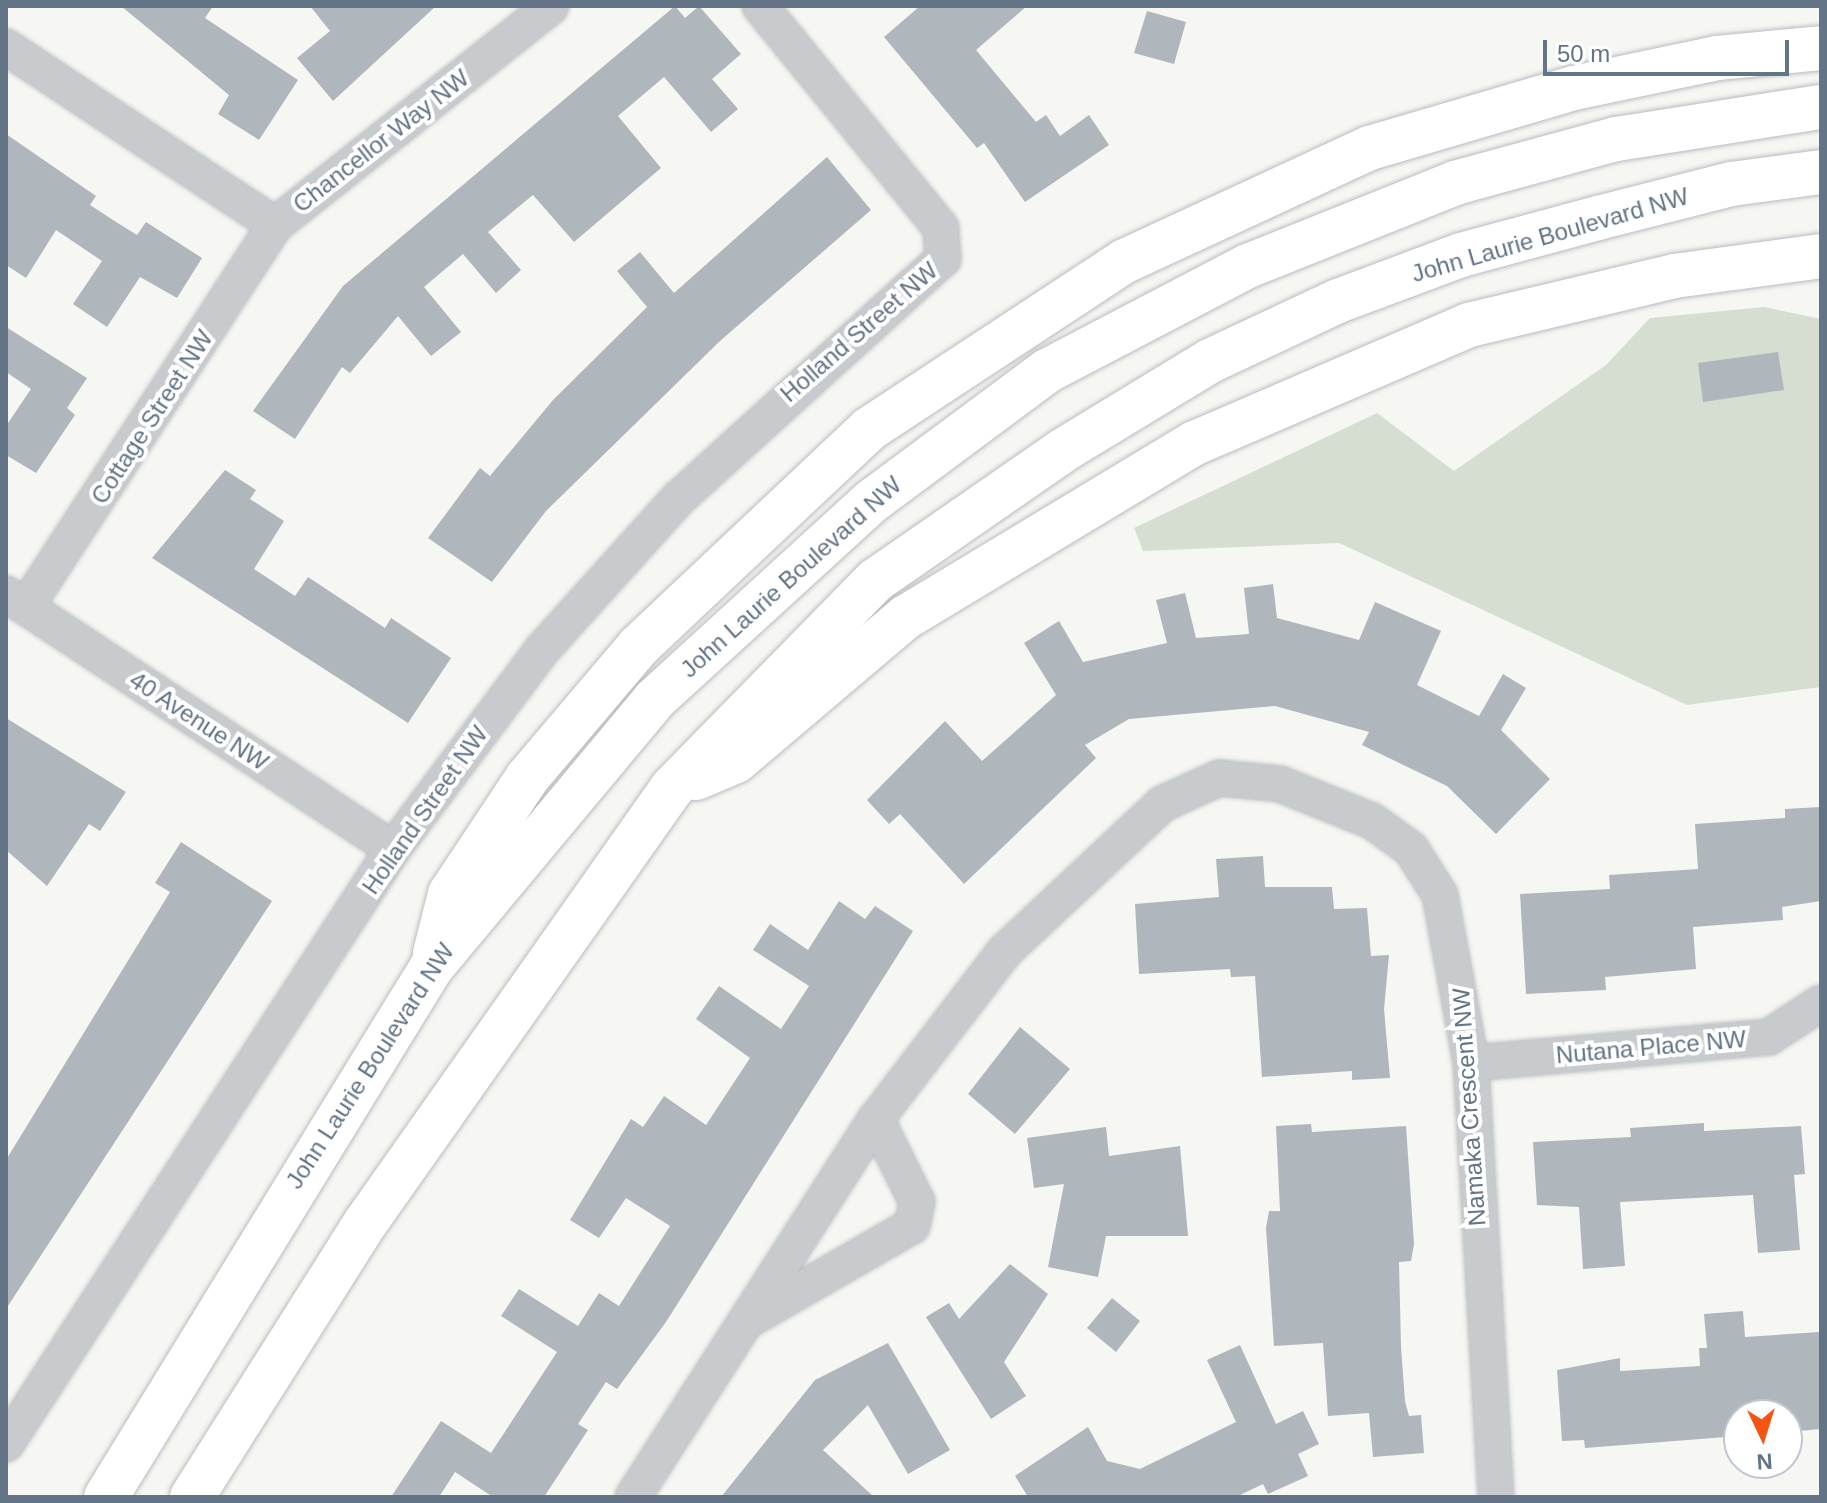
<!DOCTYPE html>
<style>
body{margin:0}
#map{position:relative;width:1827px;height:1503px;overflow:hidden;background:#f6f6f2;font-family:Arial,sans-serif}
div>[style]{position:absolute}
.green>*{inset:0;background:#d6ded2}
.building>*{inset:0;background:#afb7bd}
.roads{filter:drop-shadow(0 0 2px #b8bcc0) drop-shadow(0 0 2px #b8bcc0)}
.minor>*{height:34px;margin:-17px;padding:0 17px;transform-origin:17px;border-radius:17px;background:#c8cbce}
.primary>*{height:44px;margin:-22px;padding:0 22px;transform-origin:22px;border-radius:22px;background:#fff}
span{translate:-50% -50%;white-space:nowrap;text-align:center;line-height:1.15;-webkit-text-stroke:8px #fff;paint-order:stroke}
.street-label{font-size:24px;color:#627486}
.frame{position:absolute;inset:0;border:8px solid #627486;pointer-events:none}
.north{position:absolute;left:1723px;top:1399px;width:80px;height:80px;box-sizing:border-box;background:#fff;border:2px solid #c0c7cf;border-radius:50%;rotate:176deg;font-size:22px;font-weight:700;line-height:32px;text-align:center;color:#627486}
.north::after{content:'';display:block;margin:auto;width:28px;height:36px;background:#f55513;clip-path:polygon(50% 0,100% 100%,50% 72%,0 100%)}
.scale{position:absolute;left:1543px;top:40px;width:246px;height:36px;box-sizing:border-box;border:4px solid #627486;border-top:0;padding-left:10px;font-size:24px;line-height:28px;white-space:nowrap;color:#627486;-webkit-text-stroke:6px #fff;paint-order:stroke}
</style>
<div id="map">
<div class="green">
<div style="clip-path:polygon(1764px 307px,1821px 319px,1821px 687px,1687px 705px,1339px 543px,1143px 551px,1134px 528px,1377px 413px,1454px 471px,1606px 365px,1650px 318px)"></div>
</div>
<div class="building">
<div style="clip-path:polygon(121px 6px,213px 6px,205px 18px,298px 80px,259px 140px,218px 114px,229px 95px)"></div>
<div style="clip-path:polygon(310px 6px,436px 6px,333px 101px,297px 58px,330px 31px)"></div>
<div style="clip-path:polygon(675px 6px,685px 18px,699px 6px,741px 54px,712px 79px,738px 109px,711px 132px,664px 77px,618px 116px,661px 168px,574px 242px,533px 195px,488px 232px,521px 270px,496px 293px,463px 254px,424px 287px,461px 332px,431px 356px,398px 316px,350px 373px,342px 367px,295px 439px,253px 411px,343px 286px)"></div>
<div style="clip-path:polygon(920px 6px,1027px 6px,976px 50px,1036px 122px,1046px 115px,1060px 136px,1089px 115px,1109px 145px,1025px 202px,984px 143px,977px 148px,884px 37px)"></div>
<div style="clip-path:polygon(1147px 11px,1186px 22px,1174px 64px,1134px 53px)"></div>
<div style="clip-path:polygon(6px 134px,96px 196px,90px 205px,113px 220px,137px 235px,146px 222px,202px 258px,177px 298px,140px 277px,107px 327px,73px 304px,102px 261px,56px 230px,26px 278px,6px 265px)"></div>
<div style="clip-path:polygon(827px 157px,871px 210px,720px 341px,546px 511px,492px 582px,428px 538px,480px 468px,490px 476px,553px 400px,647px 307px,617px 271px,640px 252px,674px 293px)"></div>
<div style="clip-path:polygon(6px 327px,87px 378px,67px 408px,75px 415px,36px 473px,6px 455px,6px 426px,31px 389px,6px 372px)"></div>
<div style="clip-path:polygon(1778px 352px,1784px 390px,1703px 402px,1698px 363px)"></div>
<div style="clip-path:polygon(225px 470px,256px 490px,250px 499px,284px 521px,254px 569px,295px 596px,308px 577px,385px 628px,391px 618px,451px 658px,408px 723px,152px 558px)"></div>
<div style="clip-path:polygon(1273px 584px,1277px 618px,1359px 640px,1375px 602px,1441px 631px,1417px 685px,1479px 716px,1503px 674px,1526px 688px,1501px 730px,1550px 779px,1496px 834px,1447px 786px,1362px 745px,1369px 732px,1275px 706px,1129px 719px,1085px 745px,1096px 758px,964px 884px,900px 814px,889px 824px,867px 800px,945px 721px,982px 761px,1056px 695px,1024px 643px,1059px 621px,1083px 662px,1167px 643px,1156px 600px,1185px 593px,1196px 638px,1249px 634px,1244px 588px)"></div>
<div style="clip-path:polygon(6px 718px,126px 792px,100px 831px,89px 824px,47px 886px,6px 850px)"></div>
<div style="clip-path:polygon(1821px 807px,1821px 901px,1782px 907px,1783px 920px,1693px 927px,1696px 969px,1605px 977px,1606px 990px,1526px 994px,1520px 894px,1610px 889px,1609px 875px,1698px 869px,1695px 824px,1785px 818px,1785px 809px)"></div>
<div style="clip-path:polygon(181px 842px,272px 901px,6px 1309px,6px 1160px,170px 892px,155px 883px)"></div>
<div style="clip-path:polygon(1263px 856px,1265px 887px,1332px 887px,1334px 909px,1367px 908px,1371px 956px,1389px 955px,1384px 1009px,1390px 1078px,1352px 1080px,1352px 1071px,1262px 1077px,1255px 976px,1231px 977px,1230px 969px,1139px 974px,1135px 904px,1219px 897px,1216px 859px)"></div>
<div style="clip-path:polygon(839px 901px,865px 919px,875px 906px,913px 931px,666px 1322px,617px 1389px,606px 1382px,578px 1424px,588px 1430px,544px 1497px,493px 1497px,455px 1472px,439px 1497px,391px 1497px,441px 1421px,491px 1453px,557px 1352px,501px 1316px,519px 1289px,578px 1326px,599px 1293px,619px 1306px,670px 1226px,626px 1198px,599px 1238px,570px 1220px,631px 1119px,643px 1127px,664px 1096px,706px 1125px,750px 1058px,696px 1019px,719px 986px,781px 1029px,809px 986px,753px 950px,770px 924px,808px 950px)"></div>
<div style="clip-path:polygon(1020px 1027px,1070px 1069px,1015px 1134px,968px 1094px)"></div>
<div style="clip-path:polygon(1704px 1123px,1704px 1131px,1801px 1126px,1805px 1174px,1794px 1175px,1800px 1250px,1758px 1253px,1753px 1195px,1620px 1202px,1625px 1266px,1583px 1269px,1579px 1207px,1537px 1205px,1533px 1142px,1631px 1137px,1630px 1128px)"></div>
<div style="clip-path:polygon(1311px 1124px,1312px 1132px,1406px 1126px,1414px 1244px,1411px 1261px,1399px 1262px,1401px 1347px,1405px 1401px,1409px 1416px,1421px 1415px,1424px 1453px,1373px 1457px,1369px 1413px,1328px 1416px,1323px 1343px,1274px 1346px,1266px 1228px,1269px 1211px,1280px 1211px,1276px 1126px)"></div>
<div style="clip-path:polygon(1106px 1127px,1109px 1156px,1180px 1146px,1188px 1236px,1106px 1236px,1098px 1277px,1048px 1267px,1064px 1184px,1034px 1188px,1027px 1138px)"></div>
<div style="clip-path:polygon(1010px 1264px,1048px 1294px,1004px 1362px,1026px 1396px,991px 1419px,926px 1317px,949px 1303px,959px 1319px)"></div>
<div style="clip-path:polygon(1112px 1298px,1140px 1321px,1116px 1352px,1087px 1328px)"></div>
<div style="clip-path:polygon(1743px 1311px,1745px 1337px,1819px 1332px,1821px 1429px,1787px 1432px,1787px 1415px,1739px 1415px,1739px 1436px,1585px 1448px,1584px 1440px,1562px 1441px,1557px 1370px,1620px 1358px,1620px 1371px,1700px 1366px,1699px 1348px,1707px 1348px,1704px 1314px)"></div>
<div style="clip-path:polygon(888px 1343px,950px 1450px,908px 1474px,868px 1405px,823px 1450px,874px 1497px,721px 1497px,815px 1380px)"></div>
<div style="clip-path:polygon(1240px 1345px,1276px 1424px,1303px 1411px,1319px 1444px,1298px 1454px,1308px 1476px,1268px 1494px,1263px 1484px,1236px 1497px,1028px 1497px,1015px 1476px,1088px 1427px,1107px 1461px,1140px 1469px,1236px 1422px,1207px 1360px)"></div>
</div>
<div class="roads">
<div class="minor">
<div style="left:6px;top:47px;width:323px;rotate:33.5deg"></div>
<div style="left:275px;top:225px;width:352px;rotate:-38.4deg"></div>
<div style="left:6px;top:594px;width:463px;rotate:33.4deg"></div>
<div style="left:26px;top:607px;width:456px;rotate:-56.9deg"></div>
<div style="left:1471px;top:1063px;width:299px;rotate:-5deg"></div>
<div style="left:1769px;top:1037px;width:62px;rotate:-33.2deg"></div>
<div style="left:750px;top:1319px;width:187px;rotate:-29.9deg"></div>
<div style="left:912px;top:1226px;width:25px;rotate:-78deg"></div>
<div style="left:917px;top:1202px;width:93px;rotate:-116.3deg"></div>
<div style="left:6px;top:1444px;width:710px;rotate:-56.96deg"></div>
<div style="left:393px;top:849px;width:247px;rotate:-53.2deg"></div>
<div style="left:541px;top:651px;width:205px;rotate:-48deg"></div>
<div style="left:678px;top:499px;width:358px;rotate:-42.2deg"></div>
<div style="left:943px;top:259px;width:31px;rotate:-94deg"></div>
<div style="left:941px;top:228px;width:286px;rotate:-129.2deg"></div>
<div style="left:633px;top:1497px;width:449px;rotate:-57.3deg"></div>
<div style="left:876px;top:1119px;width:210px;rotate:-52.5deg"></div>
<div style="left:1004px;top:952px;width:216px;rotate:-43.1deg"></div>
<div style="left:1162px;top:804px;width:63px;rotate:-24.5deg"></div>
<div style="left:1219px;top:778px;width:61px;rotate:5.6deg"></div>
<div style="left:1280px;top:784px;width:99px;rotate:21.9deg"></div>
<div style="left:1372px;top:821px;width:48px;rotate:35.7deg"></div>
<div style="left:1411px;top:849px;width:54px;rotate:57.8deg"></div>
<div style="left:1440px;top:895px;width:171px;rotate:79.5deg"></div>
<div style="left:1471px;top:1063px;width:435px;rotate:86.7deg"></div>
</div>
<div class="primary">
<div style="left:696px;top:778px;width:43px;rotate:-23deg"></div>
<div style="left:736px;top:761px;width:223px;rotate:-40.3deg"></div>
<div style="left:906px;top:617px;width:337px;rotate:-31.1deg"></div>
<div style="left:1195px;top:443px;width:298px;rotate:-23.3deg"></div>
<div style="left:1469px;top:325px;width:211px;rotate:-13.4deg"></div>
<div style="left:1674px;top:276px;width:148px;rotate:-7.7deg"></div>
<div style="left:435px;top:953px;width:61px;rotate:-75.7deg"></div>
<div style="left:450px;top:894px;width:139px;rotate:-56.4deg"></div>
<div style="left:527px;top:778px;width:172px;rotate:-49.7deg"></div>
<div style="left:638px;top:647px;width:318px;rotate:-43.3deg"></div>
<div style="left:869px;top:429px;width:306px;rotate:-33.3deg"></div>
<div style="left:1125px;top:261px;width:270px;rotate:-24.8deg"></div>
<div style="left:1370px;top:148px;width:213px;rotate:-16.4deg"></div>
<div style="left:1574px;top:88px;width:146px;rotate:-11.8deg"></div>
<div style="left:1717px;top:58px;width:104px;rotate:-5.5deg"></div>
<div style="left:106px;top:1497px;width:621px;rotate:-58.43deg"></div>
<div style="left:431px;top:968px;width:349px;rotate:-50.2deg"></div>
<div style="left:654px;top:700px;width:295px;rotate:-42.4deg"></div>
<div style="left:872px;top:501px;width:218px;rotate:-36.6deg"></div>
<div style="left:1047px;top:371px;width:227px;rotate:-27.6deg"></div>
<div style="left:1248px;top:266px;width:223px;rotate:-21.8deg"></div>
<div style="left:1455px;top:183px;width:167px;rotate:-15.3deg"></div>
<div style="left:1616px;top:139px;width:207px;rotate:-8.9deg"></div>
<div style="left:192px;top:1497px;width:325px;rotate:-57.7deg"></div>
<div style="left:366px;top:1222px;width:531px;rotate:-54.81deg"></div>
<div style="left:672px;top:788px;width:291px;rotate:-45.6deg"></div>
<div style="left:876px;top:580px;width:226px;rotate:-34.7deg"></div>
<div style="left:1062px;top:451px;width:173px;rotate:-31.3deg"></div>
<div style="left:1210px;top:361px;width:141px;rotate:-25.1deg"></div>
<div style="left:1338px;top:301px;width:131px;rotate:-20.5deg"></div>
<div style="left:1461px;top:255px;width:142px;rotate:-15.1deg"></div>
<div style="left:1598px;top:218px;width:137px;rotate:-14.3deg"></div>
<div style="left:1731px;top:184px;width:91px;rotate:-7.6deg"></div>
</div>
</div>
<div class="street-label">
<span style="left:381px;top:141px;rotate:-38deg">Chancellor Way NW</span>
<span style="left:1550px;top:235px;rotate:-16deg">John Laurie Boulevard NW</span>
<span style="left:859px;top:332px;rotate:-41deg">Holland Street NW</span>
<span style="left:152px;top:417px;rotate:-57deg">Cottage Street NW</span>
<span style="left:791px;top:577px;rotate:-42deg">John Laurie Boulevard NW</span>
<span style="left:199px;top:721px;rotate:33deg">40 Avenue NW</span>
<span style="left:425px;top:810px;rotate:-55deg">Holland Street NW</span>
<span style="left:1651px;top:1047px;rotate:-5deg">Nutana Place NW</span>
<span style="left:370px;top:1066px;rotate:-57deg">John Laurie Boulevard NW</span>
<span style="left:1469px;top:1107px;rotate:-94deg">Namaka Crescent NW</span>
</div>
<div class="frame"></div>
<div class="north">N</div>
<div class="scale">50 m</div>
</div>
